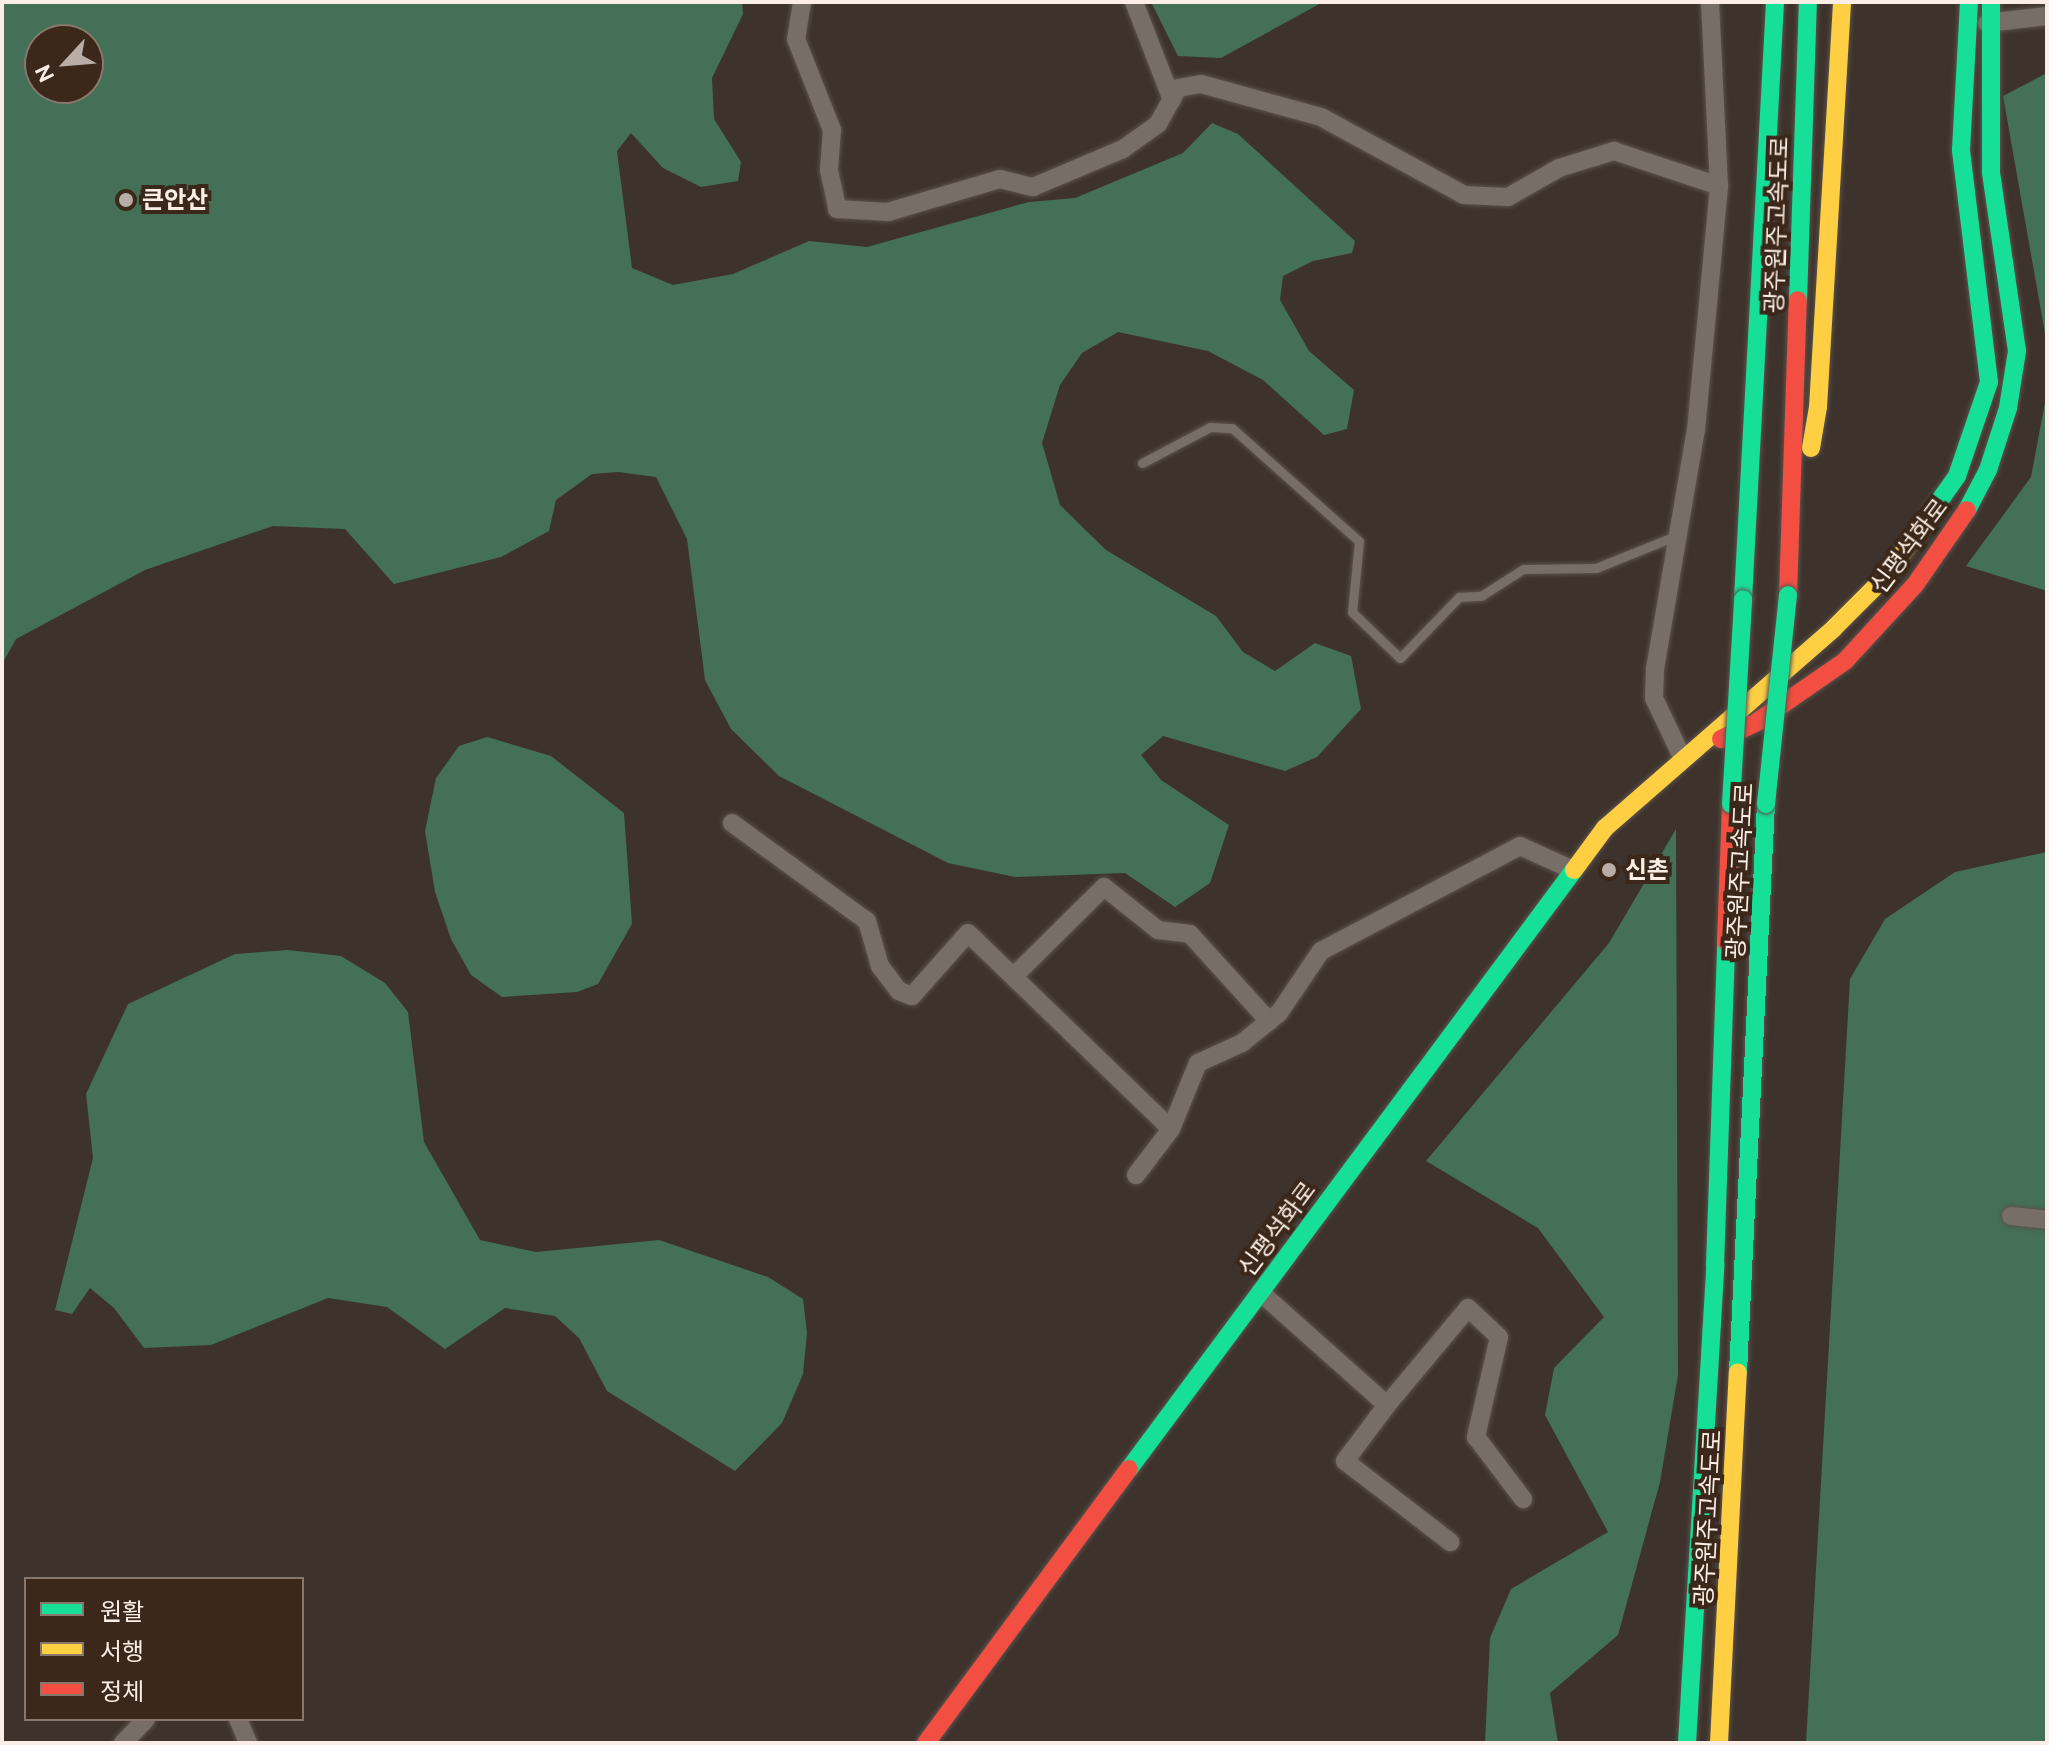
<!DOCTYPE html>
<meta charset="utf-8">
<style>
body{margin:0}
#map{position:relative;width:2049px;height:1745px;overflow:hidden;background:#3e332c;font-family:Ubuntu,"Noto Sans KR",sans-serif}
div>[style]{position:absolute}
.forest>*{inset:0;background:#437056}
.roads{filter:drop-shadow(0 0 2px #5b524c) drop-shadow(0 0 2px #5b524c)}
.lane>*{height:9px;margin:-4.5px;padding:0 4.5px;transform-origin:4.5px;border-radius:4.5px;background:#776e68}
.street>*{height:18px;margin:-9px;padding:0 9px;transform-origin:9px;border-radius:9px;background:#776e68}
.fast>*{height:18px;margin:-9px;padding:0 9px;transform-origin:9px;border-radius:9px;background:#16e098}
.slow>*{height:18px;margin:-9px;padding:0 9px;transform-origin:9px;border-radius:9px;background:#ffcf43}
.jam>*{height:18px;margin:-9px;padding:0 9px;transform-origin:9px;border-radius:9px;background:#f24e42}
.bridges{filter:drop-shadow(0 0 2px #5b524c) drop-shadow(0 0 2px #5b524c)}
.fast-bridge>*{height:18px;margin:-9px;padding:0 9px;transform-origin:9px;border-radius:9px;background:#16e098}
.dots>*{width:22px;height:22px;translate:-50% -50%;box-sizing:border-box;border:4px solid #3b281b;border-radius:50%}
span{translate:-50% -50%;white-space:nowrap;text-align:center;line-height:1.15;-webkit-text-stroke:8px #3b281b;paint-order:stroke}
.poi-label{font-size:24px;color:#fbeee6;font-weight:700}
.left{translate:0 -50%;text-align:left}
.street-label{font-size:24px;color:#fbeee6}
.frame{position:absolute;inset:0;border:4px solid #fbeee6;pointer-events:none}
.legend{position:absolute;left:24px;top:1577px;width:280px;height:144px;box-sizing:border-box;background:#3b281b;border:2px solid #88776c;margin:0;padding:10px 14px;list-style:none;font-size:24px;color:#fbeee6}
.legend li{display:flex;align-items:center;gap:16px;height:40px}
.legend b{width:40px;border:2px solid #88776c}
.north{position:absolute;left:24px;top:24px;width:80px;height:80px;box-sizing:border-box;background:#3b281b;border:2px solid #88776c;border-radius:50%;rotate:244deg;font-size:22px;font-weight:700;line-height:32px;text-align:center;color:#fbeee6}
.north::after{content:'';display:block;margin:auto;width:28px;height:36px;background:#b9ada5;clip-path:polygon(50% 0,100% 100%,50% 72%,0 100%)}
</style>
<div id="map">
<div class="forest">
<div style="clip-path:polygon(evenodd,2px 2px,742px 2px,743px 14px,712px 78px,714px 119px,741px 162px,738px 181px,701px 187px,663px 168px,631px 133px,617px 151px,632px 268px,673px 285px,733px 274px,809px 241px,867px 247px,1029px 202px,1075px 198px,1183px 153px,1212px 123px,1238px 134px,1355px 241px,1352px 253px,1313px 261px,1283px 276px,1280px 300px,1309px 351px,1354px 390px,1347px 429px,1324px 435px,1263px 380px,1208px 351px,1118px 332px,1082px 353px,1060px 385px,1042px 443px,1060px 505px,1106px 550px,1216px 616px,1243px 652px,1275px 671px,1315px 643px,1351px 656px,1361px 709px,1317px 757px,1285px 771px,1163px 736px,1141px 755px,1161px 780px,1229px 825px,1210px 883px,1175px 907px,1125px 873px,1015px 877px,948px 863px,779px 776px,731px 729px,705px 680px,687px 539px,656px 477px,618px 472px,592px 474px,556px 500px,549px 531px,501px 557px,394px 584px,345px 529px,273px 526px,145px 570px,16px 639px,2px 664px,2px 2px,88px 40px,88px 88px,40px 88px,40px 40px,88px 40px)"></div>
<div style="clip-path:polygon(1151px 2px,1323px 2px,1221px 58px,1178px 56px)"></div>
<div style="clip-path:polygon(2047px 73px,2047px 345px,2003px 96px)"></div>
<div style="clip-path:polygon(2047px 392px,2047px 591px,1966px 566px,2031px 477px)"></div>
<div style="clip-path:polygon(487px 737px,551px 756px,624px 813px,632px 924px,598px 984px,577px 992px,502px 997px,471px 975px,451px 939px,435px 892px,425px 831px,436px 778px,459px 746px)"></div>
<div style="clip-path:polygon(1676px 829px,1678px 1375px,1660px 1482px,1618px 1635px,1550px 1693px,1558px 1743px,1485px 1743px,1490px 1638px,1511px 1589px,1608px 1532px,1545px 1415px,1554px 1368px,1604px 1317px,1538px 1228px,1426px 1161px,1609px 943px)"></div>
<div style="clip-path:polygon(2047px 852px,2047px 1743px,1806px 1743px,1850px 979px,1885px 919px,1955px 872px)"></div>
<div style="clip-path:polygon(288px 950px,341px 956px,385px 983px,408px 1012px,424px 1142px,480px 1240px,536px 1252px,659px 1240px,768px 1277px,803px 1299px,807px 1333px,803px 1374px,782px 1423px,735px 1471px,607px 1391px,579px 1338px,555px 1316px,505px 1308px,445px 1349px,387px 1307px,328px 1298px,211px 1345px,144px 1348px,114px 1308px,90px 1288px,72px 1314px,55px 1310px,93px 1158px,86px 1094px,128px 1004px,235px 954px)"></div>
</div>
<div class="roads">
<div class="lane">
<div style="left:1142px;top:463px;width:77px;rotate:-27.9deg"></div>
<div style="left:1210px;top:427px;width:22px;rotate:3deg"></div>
<div style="left:1232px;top:428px;width:170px;rotate:41.7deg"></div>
<div style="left:1359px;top:541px;width:71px;rotate:95.6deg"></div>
<div style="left:1352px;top:612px;width:66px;rotate:43.8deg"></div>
<div style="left:1400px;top:658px;width:85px;rotate:-46deg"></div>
<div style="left:1459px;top:597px;width:22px;rotate:-3deg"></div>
<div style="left:1481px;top:596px;width:50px;rotate:-32.7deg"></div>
<div style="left:1523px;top:569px;width:73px;rotate:-0.8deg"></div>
<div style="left:1596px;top:568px;width:88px;rotate:-21.9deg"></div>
</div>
<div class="street">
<div style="left:802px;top:2px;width:37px;rotate:99deg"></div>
<div style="left:796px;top:39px;width:98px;rotate:68.4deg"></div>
<div style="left:832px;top:130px;width:40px;rotate:94.3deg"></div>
<div style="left:829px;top:170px;width:40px;rotate:78deg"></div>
<div style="left:837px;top:209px;width:51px;rotate:3.4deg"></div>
<div style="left:888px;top:212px;width:117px;rotate:-16.4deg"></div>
<div style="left:1000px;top:179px;width:34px;rotate:14deg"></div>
<div style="left:1033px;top:187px;width:98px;rotate:-22.9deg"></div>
<div style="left:1123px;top:149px;width:43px;rotate:-35.5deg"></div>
<div style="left:1158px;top:124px;width:41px;rotate:-60.9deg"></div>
<div style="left:1178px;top:88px;width:23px;rotate:-10deg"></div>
<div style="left:1201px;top:84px;width:124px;rotate:15.4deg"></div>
<div style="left:1321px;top:117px;width:163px;rotate:28.6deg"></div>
<div style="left:1464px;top:195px;width:44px;rotate:2.6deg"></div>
<div style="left:1508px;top:197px;width:59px;rotate:-29.6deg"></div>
<div style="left:1559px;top:168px;width:58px;rotate:-17.2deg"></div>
<div style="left:1614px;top:151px;width:111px;rotate:18.4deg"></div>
<div style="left:1134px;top:2px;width:105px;rotate:68.8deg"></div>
<div style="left:1987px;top:23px;width:60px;rotate:-6.7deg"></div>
<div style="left:1682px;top:757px;width:65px;rotate:-115.4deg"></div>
<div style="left:1654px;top:698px;width:29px;rotate:-88deg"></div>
<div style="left:1655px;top:669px;width:242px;rotate:-80.3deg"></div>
<div style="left:1696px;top:430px;width:245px;rotate:-84.6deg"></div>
<div style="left:1719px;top:186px;width:184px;rotate:-92.8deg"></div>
<div style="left:732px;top:823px;width:167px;rotate:36deg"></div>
<div style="left:867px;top:921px;width:47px;rotate:73.9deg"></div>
<div style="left:880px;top:966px;width:31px;rotate:53deg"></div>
<div style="left:899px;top:991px;width:14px;rotate:21deg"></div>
<div style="left:912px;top:996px;width:84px;rotate:-48.4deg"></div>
<div style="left:968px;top:933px;width:282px;rotate:44deg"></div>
<div style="left:1015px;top:975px;width:125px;rotate:-44.7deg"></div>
<div style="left:1104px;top:887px;width:69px;rotate:38.5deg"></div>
<div style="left:1158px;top:930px;width:32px;rotate:7deg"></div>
<div style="left:1190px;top:934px;width:118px;rotate:47.8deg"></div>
<div style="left:1136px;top:1175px;width:58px;rotate:-52.7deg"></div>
<div style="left:1171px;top:1129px;width:71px;rotate:-67.8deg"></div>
<div style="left:1198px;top:1063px;width:48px;rotate:-24.4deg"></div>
<div style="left:1242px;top:1043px;width:48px;rotate:-39deg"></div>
<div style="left:1279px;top:1013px;width:75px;rotate:-55.9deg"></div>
<div style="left:1321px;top:951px;width:225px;rotate:-27.8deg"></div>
<div style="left:1520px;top:846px;width:58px;rotate:24.4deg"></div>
<div style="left:2011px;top:1216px;width:36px;rotate:6deg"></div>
<div style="left:1260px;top:1292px;width:170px;rotate:41.7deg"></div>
<div style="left:1387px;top:1405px;width:70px;rotate:126.9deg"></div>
<div style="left:1345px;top:1461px;width:133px;rotate:37.6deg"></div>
<div style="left:1387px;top:1405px;width:126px;rotate:-50.1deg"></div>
<div style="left:1468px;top:1308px;width:42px;rotate:43.1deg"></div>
<div style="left:1499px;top:1337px;width:103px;rotate:103deg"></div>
<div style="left:1476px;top:1437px;width:78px;rotate:52.8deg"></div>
<div style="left:238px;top:1719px;width:26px;rotate:67deg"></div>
<div style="left:123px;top:1743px;width:33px;rotate:-46deg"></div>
</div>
<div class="fast">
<div style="left:1798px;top:300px;width:298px;rotate:-88.1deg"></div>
<div style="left:1967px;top:510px;width:45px;rotate:-62.3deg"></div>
<div style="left:1988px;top:470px;width:65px;rotate:-72.1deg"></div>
<div style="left:2008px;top:408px;width:58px;rotate:-81deg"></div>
<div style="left:2017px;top:351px;width:181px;rotate:-98.3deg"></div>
<div style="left:1991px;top:172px;width:170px;rotate:-90deg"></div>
<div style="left:1908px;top:545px;width:85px;rotate:-54.6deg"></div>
<div style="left:1957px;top:476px;width:99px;rotate:-71.2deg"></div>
<div style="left:1989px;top:382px;width:234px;rotate:-96.9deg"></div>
<div style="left:1961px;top:150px;width:148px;rotate:-86.9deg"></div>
<div style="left:1743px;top:599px;width:598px;rotate:-86.93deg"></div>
<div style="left:1738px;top:1372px;width:569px;rotate:-87.18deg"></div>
<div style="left:1129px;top:1469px;width:746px;rotate:-53.39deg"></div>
<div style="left:1687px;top:1743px;width:479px;rotate:-86.6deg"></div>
<div style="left:1715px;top:1265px;width:323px;rotate:-88deg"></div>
</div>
<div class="slow">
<div style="left:1811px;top:448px;width:42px;rotate:-80.3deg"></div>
<div style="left:1818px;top:407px;width:406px;rotate:-86.6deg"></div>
<div style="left:1574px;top:870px;width:52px;rotate:-53.6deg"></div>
<div style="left:1605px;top:828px;width:304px;rotate:-41.1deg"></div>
<div style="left:1834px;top:628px;width:76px;rotate:-45deg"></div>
<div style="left:1888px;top:574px;width:35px;rotate:-55deg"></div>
<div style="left:1719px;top:1743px;width:371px;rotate:-87.1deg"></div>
</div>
<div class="jam">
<div style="left:1788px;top:595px;width:295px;rotate:-88.1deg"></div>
<div style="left:1721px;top:739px;width:40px;rotate:-25deg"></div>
<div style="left:1757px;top:722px;width:107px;rotate:-34.7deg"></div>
<div style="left:1845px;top:661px;width:103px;rotate:-47.4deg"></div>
<div style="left:1915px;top:585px;width:91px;rotate:-55.3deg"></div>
<div style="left:1726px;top:942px;width:138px;rotate:-87.9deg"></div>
<div style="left:926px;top:1743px;width:341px;rotate:-53.5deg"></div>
</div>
</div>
<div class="bridges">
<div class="fast-bridge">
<div style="left:1731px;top:804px;width:205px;rotate:-86.6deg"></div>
<div style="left:1766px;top:804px;width:210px;rotate:-84deg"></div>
</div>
</div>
<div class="dots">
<div style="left:126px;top:200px;background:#b9ada5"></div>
<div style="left:1609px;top:870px;background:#b9ada5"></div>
</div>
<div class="poi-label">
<span class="left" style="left:142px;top:200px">큰안산</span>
<span class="left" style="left:1625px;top:870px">신촌</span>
</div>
<div class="street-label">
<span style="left:1777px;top:225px;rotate:-88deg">광주원주고속도로</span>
<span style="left:1909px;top:546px;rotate:-53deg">신평석화로</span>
<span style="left:1740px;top:871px;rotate:-87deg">광주원주고속도로</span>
<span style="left:1277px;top:1229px;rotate:-53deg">신평석화로</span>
<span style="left:1708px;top:1518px;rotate:-87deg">광주원주고속도로</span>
</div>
<div class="frame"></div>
<ul class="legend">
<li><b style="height:10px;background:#16e098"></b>원활</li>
<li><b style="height:10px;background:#ffcf43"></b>서행</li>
<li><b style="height:10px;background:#f24e42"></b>정체</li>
</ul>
<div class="north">N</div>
</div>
